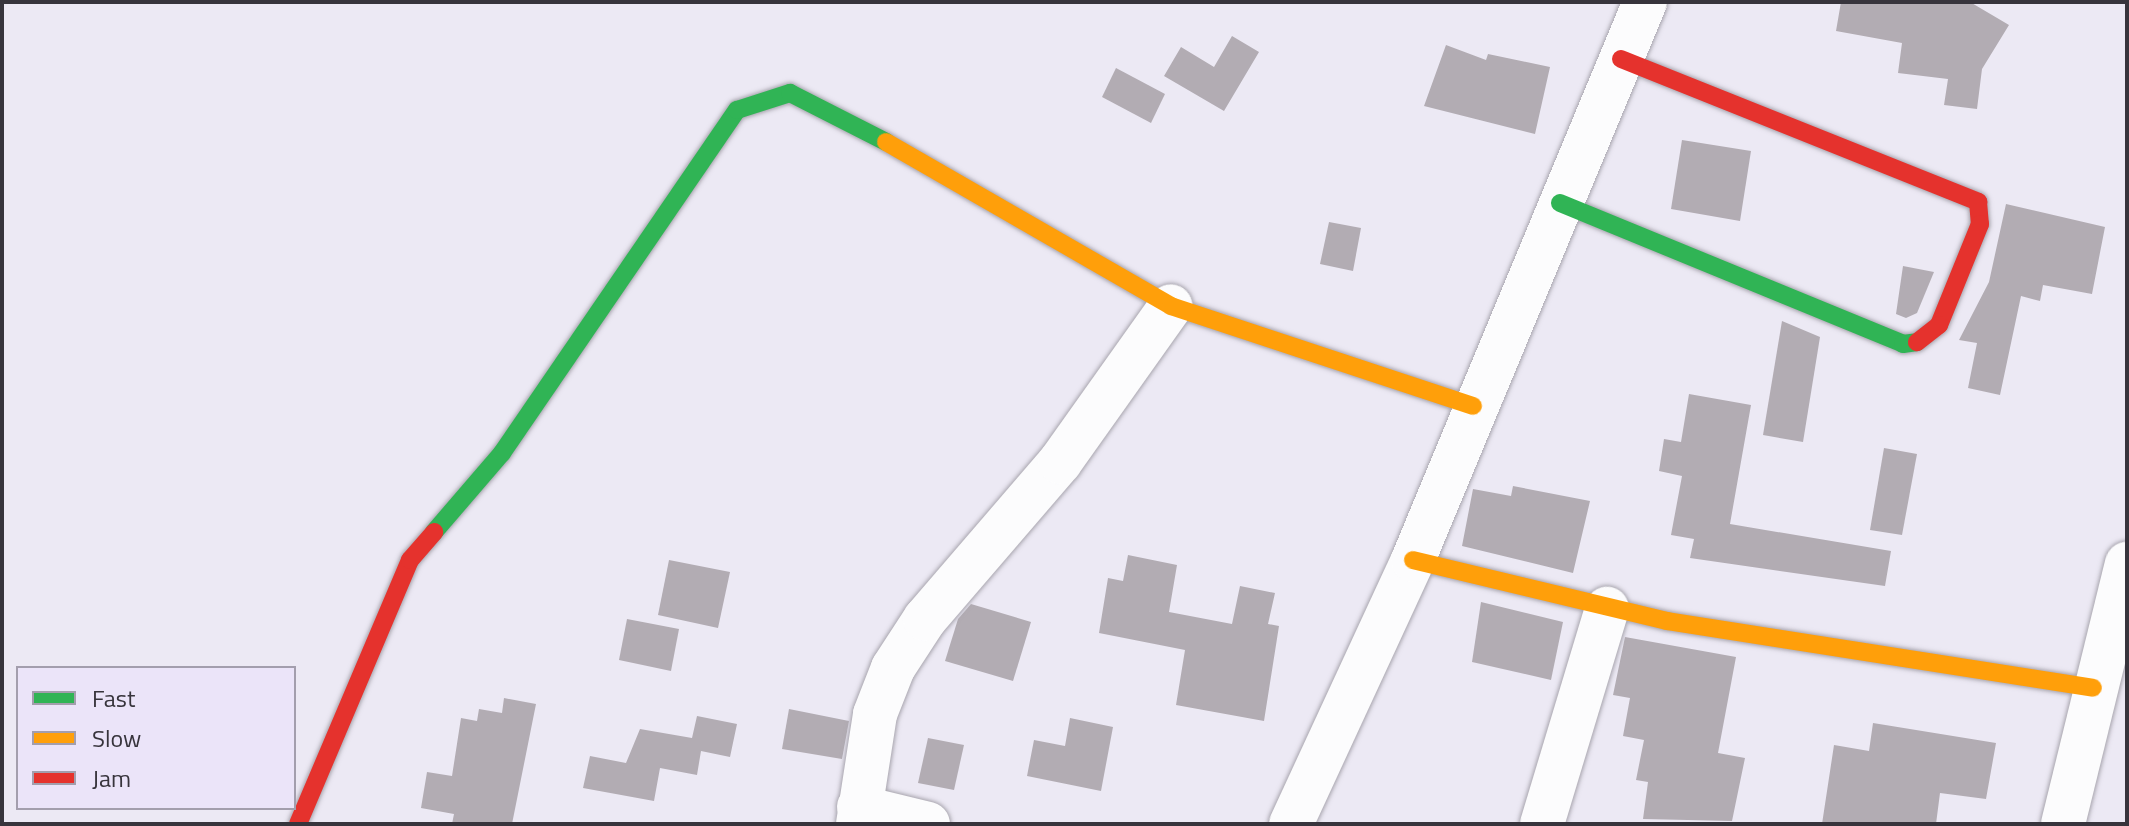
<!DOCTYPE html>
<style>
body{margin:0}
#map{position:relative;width:2129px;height:826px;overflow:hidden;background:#ece9f4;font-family:"Titillium Web",sans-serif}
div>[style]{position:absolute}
.building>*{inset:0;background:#b2acb3}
.roads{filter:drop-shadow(0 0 2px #a8a5ae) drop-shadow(0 0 2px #a8a5ae)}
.street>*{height:44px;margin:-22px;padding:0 22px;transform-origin:22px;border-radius:22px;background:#fcfcfd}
.fast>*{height:18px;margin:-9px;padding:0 9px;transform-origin:9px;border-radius:9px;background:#30b455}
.slow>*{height:18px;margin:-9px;padding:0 9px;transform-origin:9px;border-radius:9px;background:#ff9f0a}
.jam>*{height:18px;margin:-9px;padding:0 9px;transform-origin:9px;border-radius:9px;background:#e5322d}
span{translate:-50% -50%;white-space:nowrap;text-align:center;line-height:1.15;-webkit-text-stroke:8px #ebe4f9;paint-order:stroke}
.frame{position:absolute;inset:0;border:4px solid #37343c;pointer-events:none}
.legend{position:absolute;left:16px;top:666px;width:280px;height:144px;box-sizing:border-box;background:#ebe4f9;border:2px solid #a39ead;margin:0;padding:10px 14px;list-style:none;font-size:24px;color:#37343c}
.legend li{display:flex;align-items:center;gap:16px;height:40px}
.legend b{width:40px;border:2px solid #a39ead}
</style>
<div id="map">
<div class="building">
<div style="clip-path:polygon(1841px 2px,1970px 2px,2009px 25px,1982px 69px,1977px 109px,1944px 105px,1948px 79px,1898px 73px,1902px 43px,1836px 31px)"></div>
<div style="clip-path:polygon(1232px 36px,1259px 52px,1224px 111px,1164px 76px,1181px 47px,1214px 67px)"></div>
<div style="clip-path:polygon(1446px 45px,1486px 60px,1488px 54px,1550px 67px,1535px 134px,1424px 106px)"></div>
<div style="clip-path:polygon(1116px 68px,1165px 94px,1151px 123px,1102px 97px)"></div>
<div style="clip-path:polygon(1682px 140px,1751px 151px,1740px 221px,1671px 209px)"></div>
<div style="clip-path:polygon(2006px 204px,2105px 227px,2092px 294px,2043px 285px,2040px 301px,2021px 296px,2000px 395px,1968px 388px,1977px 343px,1959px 340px,1989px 282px)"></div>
<div style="clip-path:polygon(1329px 222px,1361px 228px,1353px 271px,1320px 264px)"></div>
<div style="clip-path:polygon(1903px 266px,1934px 272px,1917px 313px,1906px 318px,1896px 314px)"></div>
<div style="clip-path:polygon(1782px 321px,1820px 337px,1803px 442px,1763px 435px)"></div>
<div style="clip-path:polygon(1689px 394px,1751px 405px,1730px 524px,1891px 551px,1885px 586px,1690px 558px,1694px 539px,1671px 535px,1682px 476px,1659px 471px,1664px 439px,1681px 442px)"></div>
<div style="clip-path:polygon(1884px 448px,1917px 454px,1902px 535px,1870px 530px)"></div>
<div style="clip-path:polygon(1513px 486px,1590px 501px,1573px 573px,1462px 546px,1473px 489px,1511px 496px)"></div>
<div style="clip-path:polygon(1128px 555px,1177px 565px,1169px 612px,1232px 624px,1240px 586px,1275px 593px,1268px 624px,1279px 626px,1264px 721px,1176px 705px,1185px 650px,1099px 633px,1108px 578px,1123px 581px)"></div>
<div style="clip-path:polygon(669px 560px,730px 572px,718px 628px,658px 615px)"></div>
<div style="clip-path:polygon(1481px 602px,1563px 622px,1551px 680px,1472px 662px)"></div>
<div style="clip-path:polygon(971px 604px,1031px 622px,1013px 681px,945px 661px,958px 619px)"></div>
<div style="clip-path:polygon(627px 619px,679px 629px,671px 671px,619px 660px)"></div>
<div style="clip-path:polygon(1625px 637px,1736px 657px,1718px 753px,1745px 758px,1732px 821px,1643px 819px,1648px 782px,1636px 780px,1644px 740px,1623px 736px,1630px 698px,1613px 695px)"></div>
<div style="clip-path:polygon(504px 698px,536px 704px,512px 824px,452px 824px,454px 814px,421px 808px,427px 772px,452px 776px,461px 718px,477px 721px,479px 709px,502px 713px)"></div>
<div style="clip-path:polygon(789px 709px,849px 721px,842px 759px,782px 749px)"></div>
<div style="clip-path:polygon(697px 716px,737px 724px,730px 757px,701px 751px,697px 775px,660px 768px,654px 801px,583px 788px,590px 756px,626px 763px,640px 729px,692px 738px)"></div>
<div style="clip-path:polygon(1070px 718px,1113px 727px,1101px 791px,1027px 776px,1034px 740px,1065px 746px)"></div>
<div style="clip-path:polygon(1873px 723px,1996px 743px,1986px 799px,1940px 793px,1936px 824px,1822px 824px,1834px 745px,1869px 751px)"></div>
<div style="clip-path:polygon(928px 738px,964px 745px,954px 790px,918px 783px)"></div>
</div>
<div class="roads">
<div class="street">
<div style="left:859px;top:807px;width:71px;rotate:13.8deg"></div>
<div style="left:858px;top:824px;width:111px;rotate:-81.2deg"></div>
<div style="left:875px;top:714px;width:49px;rotate:-68.6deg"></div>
<div style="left:893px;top:668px;width:59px;rotate:-56.9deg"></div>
<div style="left:925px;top:619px;width:207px;rotate:-49.3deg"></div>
<div style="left:1060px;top:462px;width:191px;rotate:-54.6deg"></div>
<div style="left:1291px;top:824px;width:291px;rotate:-65.2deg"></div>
<div style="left:1413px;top:560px;width:604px;rotate:-67.42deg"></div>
<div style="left:1542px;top:824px;width:225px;rotate:-73.2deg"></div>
<div style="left:2063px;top:824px;width:268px;rotate:-76.2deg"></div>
</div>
<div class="fast">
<div style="left:1560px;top:203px;width:371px;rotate:22.3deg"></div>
<div style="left:1903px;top:344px;width:14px;rotate:-8deg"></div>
<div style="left:434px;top:532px;width:104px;rotate:-49.3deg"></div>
<div style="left:502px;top:453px;width:416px;rotate:-55.6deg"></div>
<div style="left:737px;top:110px;width:56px;rotate:-17.8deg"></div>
<div style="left:790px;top:93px;width:108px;rotate:27deg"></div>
</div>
<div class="slow">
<div style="left:886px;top:142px;width:329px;rotate:29.9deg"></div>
<div style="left:1171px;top:306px;width:318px;rotate:18.3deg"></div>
<div style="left:1413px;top:560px;width:261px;rotate:13.5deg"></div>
<div style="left:1667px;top:621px;width:431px;rotate:8.9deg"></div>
</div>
<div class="jam">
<div style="left:1621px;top:59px;width:385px;rotate:21.8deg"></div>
<div style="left:1978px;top:202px;width:22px;rotate:85deg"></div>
<div style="left:1980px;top:224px;width:109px;rotate:112.1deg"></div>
<div style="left:1939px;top:325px;width:28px;rotate:142deg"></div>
<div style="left:298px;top:824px;width:287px;rotate:-67deg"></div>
<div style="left:410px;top:560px;width:37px;rotate:-49deg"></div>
</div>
</div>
<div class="frame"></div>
<ul class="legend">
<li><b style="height:10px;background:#30b455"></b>Fast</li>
<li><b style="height:10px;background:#ff9f0a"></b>Slow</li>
<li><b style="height:10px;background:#e5322d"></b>Jam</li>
</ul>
</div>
